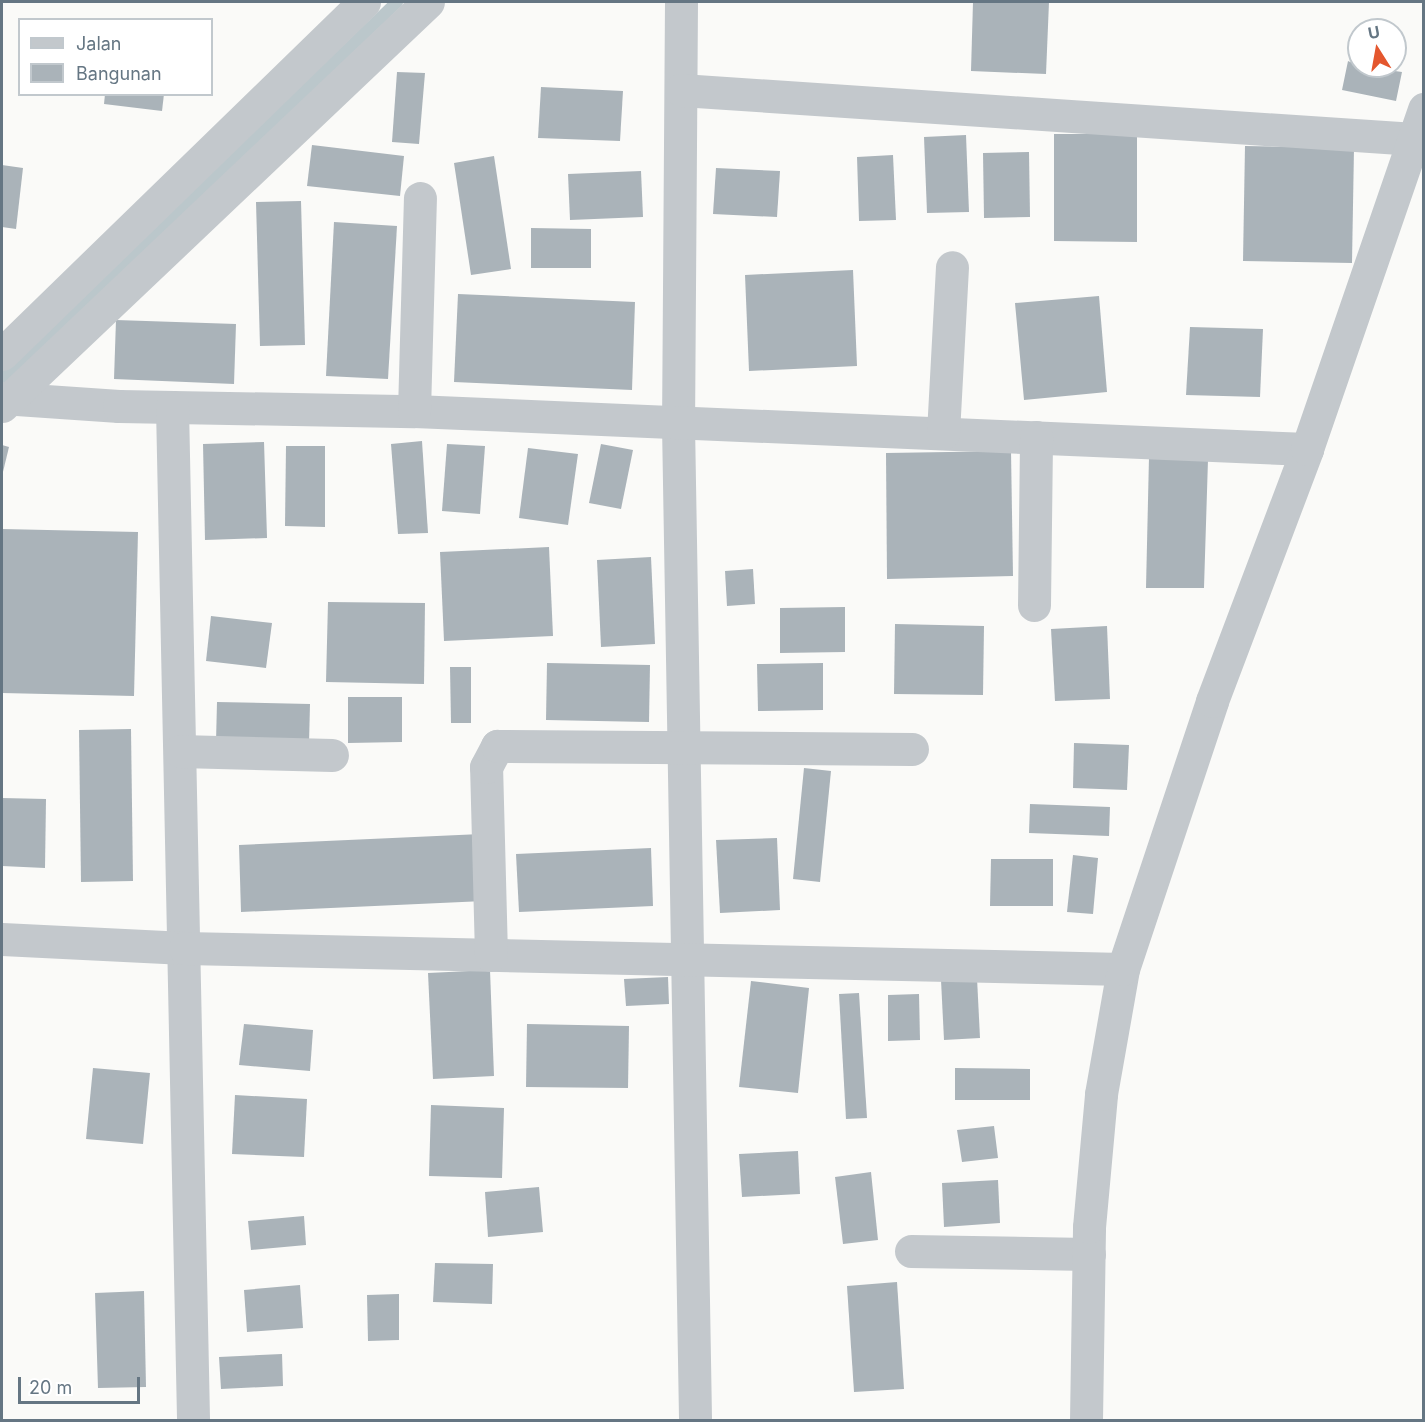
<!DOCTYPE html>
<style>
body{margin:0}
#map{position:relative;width:1425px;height:1422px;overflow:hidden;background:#fafaf8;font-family:Inter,sans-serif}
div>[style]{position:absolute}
.stream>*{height:12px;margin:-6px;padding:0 6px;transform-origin:6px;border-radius:6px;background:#bbc7cb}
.building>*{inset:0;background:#aab3b9}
.minor>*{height:33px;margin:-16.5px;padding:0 16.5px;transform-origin:16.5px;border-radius:16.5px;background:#c3c8cc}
span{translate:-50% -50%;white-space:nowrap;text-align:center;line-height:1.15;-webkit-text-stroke:6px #fff;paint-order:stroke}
.frame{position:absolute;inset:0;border:3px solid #657683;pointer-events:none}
.legend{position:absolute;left:18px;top:18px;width:195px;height:78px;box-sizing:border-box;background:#fff;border:2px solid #c1c8cd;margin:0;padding:8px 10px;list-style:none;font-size:18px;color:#657683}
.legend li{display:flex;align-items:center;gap:12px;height:30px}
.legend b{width:30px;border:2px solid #c1c8cd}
.north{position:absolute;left:1347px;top:18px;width:60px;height:60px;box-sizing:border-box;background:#fff;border:2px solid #c1c8cd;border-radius:50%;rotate:349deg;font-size:16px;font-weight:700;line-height:24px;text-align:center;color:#657683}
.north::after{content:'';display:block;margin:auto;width:21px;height:27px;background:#e4572e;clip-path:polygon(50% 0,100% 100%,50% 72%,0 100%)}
.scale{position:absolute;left:18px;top:1377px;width:122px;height:27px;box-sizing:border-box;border:3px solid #657683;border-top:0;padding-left:8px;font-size:18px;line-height:21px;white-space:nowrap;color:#657683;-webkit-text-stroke:4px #fff;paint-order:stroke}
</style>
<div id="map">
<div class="stream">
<div style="left:2px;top:380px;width:547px;rotate:-43.74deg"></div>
</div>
<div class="building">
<div style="clip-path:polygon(973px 2px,1049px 2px,1046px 74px,971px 71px)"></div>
<div style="clip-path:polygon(1348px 61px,1359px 66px,1402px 72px,1396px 101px,1342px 90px)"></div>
<div style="clip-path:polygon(397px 72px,425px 73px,419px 144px,392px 142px)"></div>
<div style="clip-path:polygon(541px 87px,623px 91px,620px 141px,538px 138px)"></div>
<div style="clip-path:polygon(105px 94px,164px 94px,162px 111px,104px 104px)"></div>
<div style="clip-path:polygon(1054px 134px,1137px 134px,1137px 242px,1054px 241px)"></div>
<div style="clip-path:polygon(966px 135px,969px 212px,927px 213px,924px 137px)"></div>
<div style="clip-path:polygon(312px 145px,404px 156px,400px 196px,307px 186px)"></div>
<div style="clip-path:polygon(1245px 146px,1354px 148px,1352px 263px,1243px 261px)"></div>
<div style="clip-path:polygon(1029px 152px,1030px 217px,984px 218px,983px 153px)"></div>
<div style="clip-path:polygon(893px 155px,896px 220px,859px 221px,857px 157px)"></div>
<div style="clip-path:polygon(494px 156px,511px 269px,471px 275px,454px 163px)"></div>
<div style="clip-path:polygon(2px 165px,23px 168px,16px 229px,2px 227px)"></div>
<div style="clip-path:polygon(716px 168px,780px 171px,777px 217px,713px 214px)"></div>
<div style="clip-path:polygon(641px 171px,643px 217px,570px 220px,568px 174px)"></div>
<div style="clip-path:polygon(301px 201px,305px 345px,260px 346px,256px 202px)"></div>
<div style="clip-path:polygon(334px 222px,397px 226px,388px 379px,326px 376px)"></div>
<div style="clip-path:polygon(531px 228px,591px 229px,591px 268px,531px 268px)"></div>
<div style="clip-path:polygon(853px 270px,857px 366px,749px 371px,745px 275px)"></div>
<div style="clip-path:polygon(458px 294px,635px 302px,632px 390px,454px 382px)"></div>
<div style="clip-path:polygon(1099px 296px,1107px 392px,1024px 400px,1015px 303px)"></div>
<div style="clip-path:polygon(116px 320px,236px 324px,234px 384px,114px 379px)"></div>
<div style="clip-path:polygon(1190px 327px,1263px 329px,1260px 397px,1186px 395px)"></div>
<div style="clip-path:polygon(422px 441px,428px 533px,398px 534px,391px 444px)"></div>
<div style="clip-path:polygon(264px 442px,267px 538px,205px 540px,203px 444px)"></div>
<div style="clip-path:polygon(447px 444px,485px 446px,480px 514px,442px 511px)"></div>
<div style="clip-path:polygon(601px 444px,633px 450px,621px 509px,589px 503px)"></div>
<div style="clip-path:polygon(2px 445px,9px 447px,2px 476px)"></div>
<div style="clip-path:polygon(286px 446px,325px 446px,325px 527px,285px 526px)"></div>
<div style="clip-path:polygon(528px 448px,578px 454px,568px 525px,519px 518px)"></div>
<div style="clip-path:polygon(1011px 451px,1013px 576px,887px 579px,886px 453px)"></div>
<div style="clip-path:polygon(1149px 457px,1208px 459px,1204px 588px,1146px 588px)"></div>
<div style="clip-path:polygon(2px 529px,138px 532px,134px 696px,2px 693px)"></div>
<div style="clip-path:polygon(549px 547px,553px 636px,444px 641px,440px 552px)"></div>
<div style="clip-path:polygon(651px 557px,655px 644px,601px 647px,597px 560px)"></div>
<div style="clip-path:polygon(753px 569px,755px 604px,727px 606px,725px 571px)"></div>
<div style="clip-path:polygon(328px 602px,425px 603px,424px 684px,326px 682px)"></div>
<div style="clip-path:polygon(845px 607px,845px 652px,780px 653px,780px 608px)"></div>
<div style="clip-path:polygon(211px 616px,272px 623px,266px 668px,206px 661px)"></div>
<div style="clip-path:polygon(895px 624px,984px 626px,983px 695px,894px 694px)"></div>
<div style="clip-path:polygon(1107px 626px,1110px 699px,1055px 701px,1051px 629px)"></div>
<div style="clip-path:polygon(547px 663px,650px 665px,649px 722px,546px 720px)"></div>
<div style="clip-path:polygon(823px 663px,823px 710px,758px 711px,757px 664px)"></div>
<div style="clip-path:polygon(450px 667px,471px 667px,471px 723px,451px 723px)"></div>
<div style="clip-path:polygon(348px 697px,402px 697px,402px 742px,348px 743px)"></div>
<div style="clip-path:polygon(217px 702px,310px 704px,309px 744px,216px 742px)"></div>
<div style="clip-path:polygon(131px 729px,133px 881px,81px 882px,79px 730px)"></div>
<div style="clip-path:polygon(1074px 743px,1129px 745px,1127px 790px,1073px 788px)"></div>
<div style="clip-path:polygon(804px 768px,831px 771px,820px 882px,793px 879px)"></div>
<div style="clip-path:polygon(2px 798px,46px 799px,45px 868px,2px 866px)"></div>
<div style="clip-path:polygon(1030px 804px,1110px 807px,1109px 836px,1029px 833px)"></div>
<div style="clip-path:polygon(481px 834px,484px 901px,241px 912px,239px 845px)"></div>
<div style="clip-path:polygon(777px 838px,780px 910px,720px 913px,716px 840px)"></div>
<div style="clip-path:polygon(651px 848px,653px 906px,519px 912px,516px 854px)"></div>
<div style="clip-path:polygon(1073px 855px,1098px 858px,1093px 914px,1067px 912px)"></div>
<div style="clip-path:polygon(991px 859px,1053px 859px,1053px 906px,990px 906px)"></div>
<div style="clip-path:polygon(490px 970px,494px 1076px,433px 1079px,428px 973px)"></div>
<div style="clip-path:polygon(668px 977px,669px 1004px,626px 1006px,624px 979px)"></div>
<div style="clip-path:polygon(977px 978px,980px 1038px,944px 1040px,941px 980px)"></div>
<div style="clip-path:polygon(751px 981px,809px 988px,798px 1093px,739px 1087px)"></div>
<div style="clip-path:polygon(859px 993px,867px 1118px,846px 1119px,839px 994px)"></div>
<div style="clip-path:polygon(919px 994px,920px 1040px,888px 1041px,888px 995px)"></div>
<div style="clip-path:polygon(244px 1024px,313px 1030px,310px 1071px,239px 1065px)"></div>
<div style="clip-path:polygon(527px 1024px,629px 1026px,628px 1088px,526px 1087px)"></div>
<div style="clip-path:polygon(93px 1068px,150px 1073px,143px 1144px,86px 1139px)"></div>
<div style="clip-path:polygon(955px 1068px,1030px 1069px,1030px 1100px,955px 1100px)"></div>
<div style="clip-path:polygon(235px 1095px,307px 1099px,304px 1157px,232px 1154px)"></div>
<div style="clip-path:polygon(431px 1105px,504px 1108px,502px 1178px,429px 1176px)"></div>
<div style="clip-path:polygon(994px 1126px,998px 1158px,962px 1162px,957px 1130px)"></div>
<div style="clip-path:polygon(798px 1151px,800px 1194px,742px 1197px,739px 1154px)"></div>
<div style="clip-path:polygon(871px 1172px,878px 1240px,843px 1244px,835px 1177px)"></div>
<div style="clip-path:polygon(998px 1180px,1000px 1223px,944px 1227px,942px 1183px)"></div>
<div style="clip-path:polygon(539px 1187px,543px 1232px,488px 1237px,485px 1192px)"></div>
<div style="clip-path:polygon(304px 1216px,306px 1245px,251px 1250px,248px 1221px)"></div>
<div style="clip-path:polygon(435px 1263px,493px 1264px,492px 1304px,433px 1302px)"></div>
<div style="clip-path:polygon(897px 1282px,904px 1389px,854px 1392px,847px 1286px)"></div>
<div style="clip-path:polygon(300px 1285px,303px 1328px,247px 1332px,244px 1290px)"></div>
<div style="clip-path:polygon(144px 1291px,146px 1387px,98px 1388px,95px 1293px)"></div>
<div style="clip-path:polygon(399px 1294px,399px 1340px,368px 1341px,367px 1295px)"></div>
<div style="clip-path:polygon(282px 1354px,283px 1386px,221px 1389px,219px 1357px)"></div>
</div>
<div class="minor">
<div style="left:681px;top:2px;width:422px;rotate:90.4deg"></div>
<div style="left:678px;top:424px;width:996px;rotate:89.02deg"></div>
<div style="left:681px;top:90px;width:735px;rotate:3.82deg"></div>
<div style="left:2px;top:354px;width:505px;rotate:-44.2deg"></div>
<div style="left:2px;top:398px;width:117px;rotate:3.9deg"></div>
<div style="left:119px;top:406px;width:295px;rotate:1deg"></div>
<div style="left:414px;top:411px;width:894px;rotate:2.44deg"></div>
<div style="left:2px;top:406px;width:587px;rotate:-43.48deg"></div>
<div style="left:172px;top:407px;width:1013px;rotate:88.81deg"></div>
<div style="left:414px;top:411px;width:213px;rotate:-88.4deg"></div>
<div style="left:943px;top:433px;width:166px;rotate:-86.9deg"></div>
<div style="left:1034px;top:605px;width:168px;rotate:-89.3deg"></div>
<div style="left:180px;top:751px;width:152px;rotate:1.5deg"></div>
<div style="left:2px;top:939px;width:183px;rotate:2.8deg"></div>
<div style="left:185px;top:948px;width:938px;rotate:1.28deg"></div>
<div style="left:491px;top:955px;width:188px;rotate:-91.5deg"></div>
<div style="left:486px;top:767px;width:24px;rotate:-62deg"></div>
<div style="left:497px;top:746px;width:415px;rotate:0.4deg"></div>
<div style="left:911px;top:1251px;width:178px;rotate:1deg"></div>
<div style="left:1086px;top:1420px;width:193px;rotate:-89.1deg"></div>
<div style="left:1089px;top:1227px;width:134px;rotate:-84.8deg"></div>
<div style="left:1101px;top:1094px;width:127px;rotate:-80deg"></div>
<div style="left:1123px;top:969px;width:282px;rotate:-71.6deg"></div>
<div style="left:1212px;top:701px;width:269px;rotate:-69.3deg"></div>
<div style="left:1307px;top:449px;width:360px;rotate:-71deg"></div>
</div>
<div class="frame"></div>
<ul class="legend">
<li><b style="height:8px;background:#c3c8cc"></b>Jalan</li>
<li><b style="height:16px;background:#aab3b9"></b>Bangunan</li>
</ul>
<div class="north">U</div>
<div class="scale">20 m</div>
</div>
